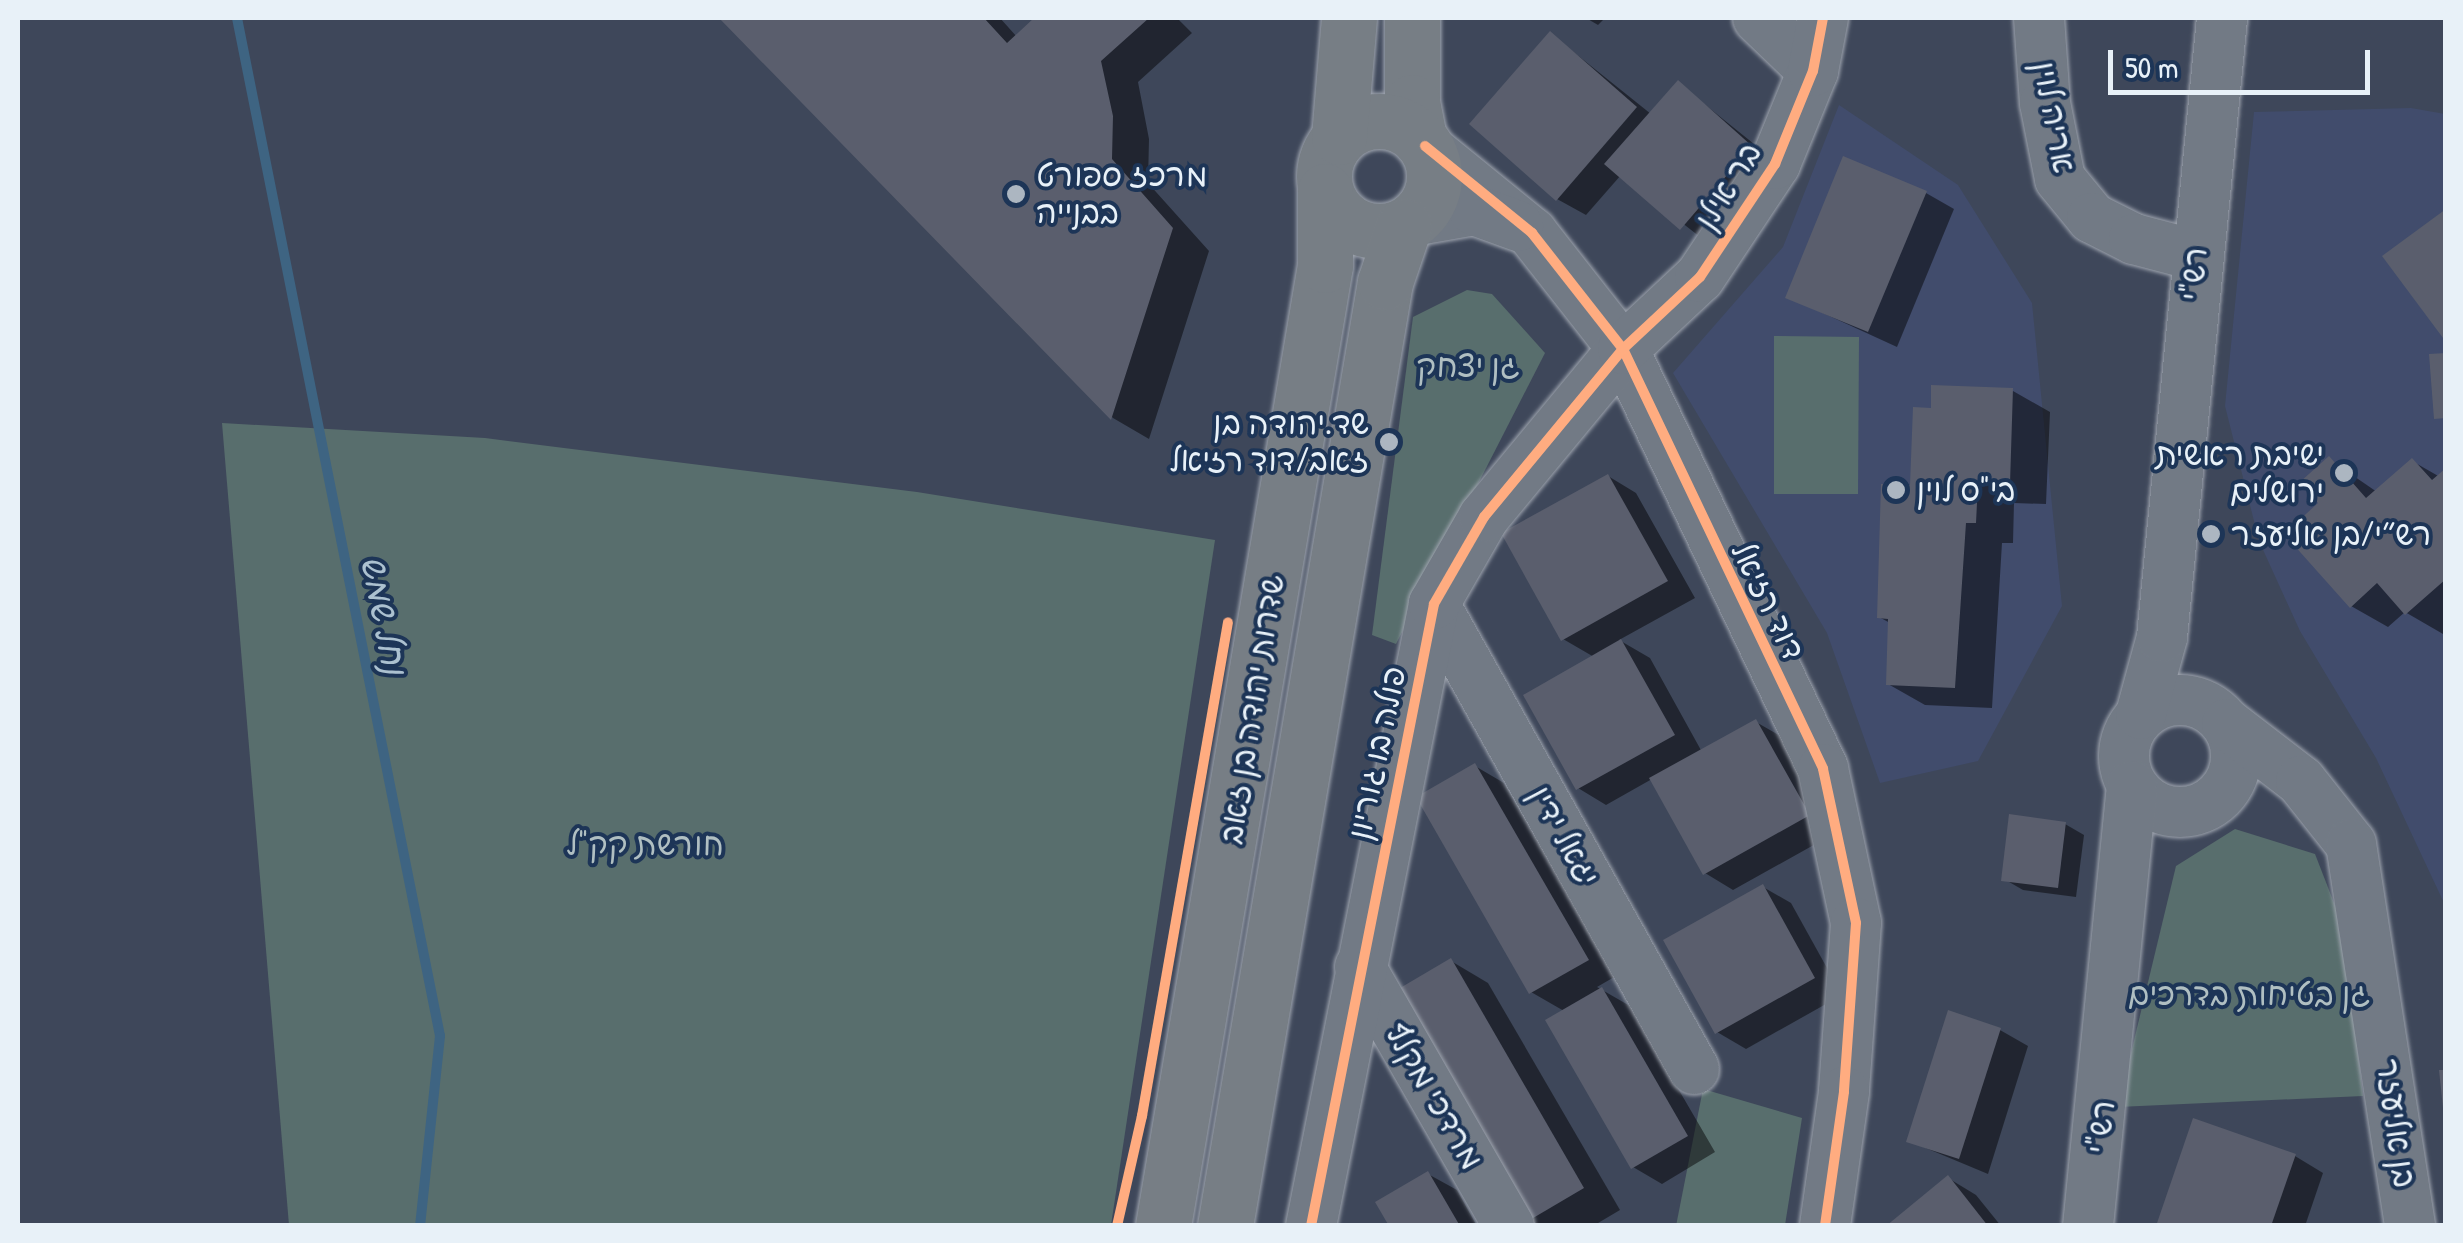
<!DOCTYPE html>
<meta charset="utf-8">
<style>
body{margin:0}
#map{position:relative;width:2463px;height:1243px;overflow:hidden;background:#3e475a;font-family:"Patrick Hand","Playpen Sans Hebrew",sans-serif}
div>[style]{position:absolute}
.built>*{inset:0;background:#414c6c}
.green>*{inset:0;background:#586e6d}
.shadow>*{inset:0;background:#0007}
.stream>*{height:10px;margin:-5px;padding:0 5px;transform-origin:5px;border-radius:5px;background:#3e6482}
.building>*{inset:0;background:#5a5e6d}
.roads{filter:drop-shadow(0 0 2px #9ea4ae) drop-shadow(0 0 2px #9ea4ae)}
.minor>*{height:50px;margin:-25px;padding:0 25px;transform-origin:25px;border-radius:25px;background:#727a85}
.minor>.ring{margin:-25px;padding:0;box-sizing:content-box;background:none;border:50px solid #727a85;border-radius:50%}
.major>*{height:55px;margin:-27.5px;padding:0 27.5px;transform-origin:27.5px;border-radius:27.5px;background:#777e85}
.major>.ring{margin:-27.5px;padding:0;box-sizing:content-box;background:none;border:55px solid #777e85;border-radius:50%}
.cycleway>*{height:10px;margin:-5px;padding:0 5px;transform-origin:5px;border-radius:5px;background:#ffac80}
.dots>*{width:28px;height:28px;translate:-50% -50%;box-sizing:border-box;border:5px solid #1d3557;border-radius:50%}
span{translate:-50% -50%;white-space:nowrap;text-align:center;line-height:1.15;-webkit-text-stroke:8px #1d3557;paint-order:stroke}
.street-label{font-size:32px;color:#e8f1f8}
.poi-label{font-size:32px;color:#e8f1f8}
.left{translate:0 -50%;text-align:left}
.right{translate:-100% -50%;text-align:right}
.park-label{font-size:32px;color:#b0bfc2}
.water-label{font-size:35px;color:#acc1d0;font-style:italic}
.frame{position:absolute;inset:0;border:20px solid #e8f1f8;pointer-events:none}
.scale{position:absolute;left:2108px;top:50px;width:262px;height:45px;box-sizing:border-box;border:5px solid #e8f1f8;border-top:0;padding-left:12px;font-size:30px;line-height:35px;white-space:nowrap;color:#e8f1f8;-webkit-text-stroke:8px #1d3557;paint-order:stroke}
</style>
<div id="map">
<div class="built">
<div style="clip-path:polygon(1839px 105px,1958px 185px,2032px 303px,2062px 606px,1978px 761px,1880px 783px,1827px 633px,1673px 373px,1783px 247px)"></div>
<div style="clip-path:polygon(2411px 108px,2445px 114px,2445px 905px,2376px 758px,2300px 631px,2259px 541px,2225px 406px,2254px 112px)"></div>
</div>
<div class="green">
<div style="clip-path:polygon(1467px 290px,1492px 294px,1545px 353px,1396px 644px,1372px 635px,1413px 317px)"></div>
<div style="clip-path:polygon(1774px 336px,1859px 337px,1858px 494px,1774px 494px)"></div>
<div style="clip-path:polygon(222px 423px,485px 438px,917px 492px,1215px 540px,1111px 1225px,289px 1225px)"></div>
<div style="clip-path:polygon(2235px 829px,2315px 854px,2343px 926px,2363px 1096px,2118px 1107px,2176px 866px)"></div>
<div style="clip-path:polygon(1703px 1089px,1802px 1118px,1785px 1225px,1676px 1226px)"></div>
</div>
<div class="shadow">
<div style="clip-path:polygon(722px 18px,1000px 18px,1017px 37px,1038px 18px,1177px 18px,1192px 33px,1138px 82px,1149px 139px,1148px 183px,1209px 251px,1149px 439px,1113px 418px)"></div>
<div style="clip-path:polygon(1586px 18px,1605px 18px,1598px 25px)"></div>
<div style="clip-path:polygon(1551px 34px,1651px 114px,1678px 83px,1779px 164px,1709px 244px,1621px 175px,1586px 215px,1557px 199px)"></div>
<div style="clip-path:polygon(1926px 193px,1954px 209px,1897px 347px,1788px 297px)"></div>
<div style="clip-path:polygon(2013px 391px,2050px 412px,2046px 504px,2014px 503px,2013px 543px,2002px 543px,1992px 708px,1925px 705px,1888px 684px,1890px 623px,1879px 617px,1933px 410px)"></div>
<div style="clip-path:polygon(2329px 459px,2377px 492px,2412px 461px,2440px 477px,2446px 471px,2443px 634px,2405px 612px,2388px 627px,2351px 606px,2322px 503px)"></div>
<div style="clip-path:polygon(1608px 476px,1636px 493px,1695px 598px,1619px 640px,1650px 658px,1702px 752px,1756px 722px,1784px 738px,1837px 832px,1733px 890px,1705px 873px,1652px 779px,1606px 805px,1578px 788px,1594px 657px,1563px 639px)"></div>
<div style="clip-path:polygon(1475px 766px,1504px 783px,1616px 976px,1597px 987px,1630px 1006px,1715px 1152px,1662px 1184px,1633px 1167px,1564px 1011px,1531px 992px)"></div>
<div style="clip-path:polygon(2065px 824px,2084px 835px,2076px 897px,2023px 890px,2004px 879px)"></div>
<div style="clip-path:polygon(1763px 887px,1791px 903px,1842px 995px,1746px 1049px,1717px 1032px)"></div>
<div style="clip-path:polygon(1451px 961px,1488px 983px,1620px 1210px,1593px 1226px,1540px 1226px,1529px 1219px)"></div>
<div style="clip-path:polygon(2000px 1030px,2028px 1046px,1988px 1174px,1909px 1141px)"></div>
<div style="clip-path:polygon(2295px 1156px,2323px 1173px,2305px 1226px,2159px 1226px)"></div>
<div style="clip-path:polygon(1428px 1174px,1457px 1190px,1477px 1226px,1392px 1226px)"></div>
<div style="clip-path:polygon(1948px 1178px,1976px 1195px,2001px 1226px,1889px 1226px)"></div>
</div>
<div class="stream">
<div style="left:237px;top:18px;width:1038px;rotate:78.72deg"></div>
<div style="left:440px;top:1036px;width:191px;rotate:96deg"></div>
</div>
<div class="building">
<div style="clip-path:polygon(719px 18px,984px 18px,1007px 43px,1034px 18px,1149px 18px,1101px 61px,1113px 116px,1112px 159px,1173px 228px,1111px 420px)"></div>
<div style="clip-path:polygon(1550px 31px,1637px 107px,1556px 201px,1469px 124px)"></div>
<div style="clip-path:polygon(1678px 80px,1752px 146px,1680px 230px,1604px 164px)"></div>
<div style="clip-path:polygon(1843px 156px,1927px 191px,1868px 332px,1785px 298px)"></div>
<div style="clip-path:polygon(2446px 209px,2446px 342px,2382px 256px)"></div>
<div style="clip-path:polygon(2446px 353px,2446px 418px,2434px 419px,2429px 354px)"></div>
<div style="clip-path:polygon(1931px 385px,2013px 388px,2010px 484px,1978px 483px,1976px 523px,1966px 523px,1955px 688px,1886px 685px,1888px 619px,1877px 618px,1881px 484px,1910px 485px,1913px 407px,1931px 408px)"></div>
<div style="clip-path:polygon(2329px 456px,2366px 498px,2412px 458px,2432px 480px,2446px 468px,2446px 579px,2405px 615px,2377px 583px,2350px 608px,2284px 534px,2318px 503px,2300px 482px)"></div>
<div style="clip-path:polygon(1608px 474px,1668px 581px,1561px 641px,1501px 533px)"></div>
<div style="clip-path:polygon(1621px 639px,1675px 735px,1576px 790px,1523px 695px)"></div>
<div style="clip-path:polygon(1756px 719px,1810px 815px,1703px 875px,1649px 778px)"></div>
<div style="clip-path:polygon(1475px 763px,1589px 960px,1529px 994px,1416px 797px)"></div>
<div style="clip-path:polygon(2009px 814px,2066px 822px,2058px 888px,2001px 881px)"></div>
<div style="clip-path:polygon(1763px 884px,1815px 978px,1715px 1034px,1663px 940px)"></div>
<div style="clip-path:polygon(1451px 958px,1584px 1188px,1528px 1221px,1395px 991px)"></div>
<div style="clip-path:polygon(1602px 987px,1688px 1136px,1631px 1169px,1545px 1020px)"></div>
<div style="clip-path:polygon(1948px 1010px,2001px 1028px,1959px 1159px,1906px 1142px)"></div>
<div style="clip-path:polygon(2439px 1070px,2446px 1070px,2446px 1108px,2443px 1108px)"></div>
<div style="clip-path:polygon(2193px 1118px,2296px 1154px,2271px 1226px,2156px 1226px)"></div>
<div style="clip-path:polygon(1428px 1171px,1460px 1226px,1389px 1226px,1375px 1202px)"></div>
<div style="clip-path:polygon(1948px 1175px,1988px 1226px,1886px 1226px)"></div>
</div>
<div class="roads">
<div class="minor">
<div style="left:1758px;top:18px;width:76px;rotate:43.9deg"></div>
<div style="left:2039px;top:18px;width:85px;rotate:86deg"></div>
<div style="left:2045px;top:103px;width:77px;rotate:78.8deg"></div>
<div style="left:2060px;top:179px;width:50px;rotate:50.6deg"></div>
<div style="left:2092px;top:218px;width:47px;rotate:26.6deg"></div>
<div style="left:2134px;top:239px;width:63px;rotate:14.7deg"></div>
<div style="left:1425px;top:146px;width:138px;rotate:39.1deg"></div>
<div style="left:1532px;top:233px;width:147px;rotate:51.9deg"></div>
<div style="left:1623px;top:349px;width:465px;rotate:64.5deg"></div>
<div style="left:1823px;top:769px;width:157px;rotate:77.9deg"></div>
<div style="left:1856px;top:923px;width:169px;rotate:94.1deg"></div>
<div style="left:1844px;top:1092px;width:135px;rotate:98.1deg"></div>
<div style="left:1413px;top:221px;width:62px;rotate:-10.2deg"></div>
<div style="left:1474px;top:210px;width:47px;rotate:20deg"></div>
<div style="left:1434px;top:604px;width:533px;rotate:60.79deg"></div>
<div class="ring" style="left:2124px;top:700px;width:62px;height:62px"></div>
<div style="left:2141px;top:714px;width:80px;rotate:-74.7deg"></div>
<div style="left:2162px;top:637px;width:622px;rotate:-84.46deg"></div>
<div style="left:2227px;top:724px;width:93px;rotate:37.6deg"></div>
<div style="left:2301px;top:781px;width:80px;rotate:51.6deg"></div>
<div style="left:2351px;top:844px;width:387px;rotate:81.2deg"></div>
<div style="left:1360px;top:967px;width:299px;rotate:60.1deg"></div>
<div style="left:1311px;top:1226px;width:634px;rotate:-78.81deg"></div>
<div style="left:1434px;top:604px;width:100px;rotate:-60.1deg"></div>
<div style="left:1484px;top:517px;width:218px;rotate:-50.4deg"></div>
<div style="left:1623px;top:349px;width:105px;rotate:-43.1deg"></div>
<div style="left:1700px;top:277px;width:136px;rotate:-56.4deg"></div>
<div style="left:1775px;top:164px;width:100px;rotate:-67.8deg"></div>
<div style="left:1813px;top:71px;width:54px;rotate:-79.3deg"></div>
<div style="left:2088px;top:1226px;width:442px;rotate:-84.3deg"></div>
</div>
<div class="major">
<div style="left:1412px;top:18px;width:84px;rotate:90deg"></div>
<div style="left:1412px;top:102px;width:37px;rotate:79deg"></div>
<div class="ring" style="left:1324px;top:121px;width:55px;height:55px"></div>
<div style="left:1339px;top:137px;width:119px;rotate:-85.2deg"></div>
<div style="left:1163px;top:1226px;width:975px;rotate:-80.43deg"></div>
<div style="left:1325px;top:265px;width:74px;rotate:-90deg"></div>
<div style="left:1225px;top:1226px;width:957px;rotate:-80.38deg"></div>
<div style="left:1385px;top:282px;width:59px;rotate:-71.3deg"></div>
</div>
</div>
<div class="cycleway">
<div style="left:1425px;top:146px;width:138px;rotate:39.1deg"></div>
<div style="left:1532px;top:233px;width:147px;rotate:51.9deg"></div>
<div style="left:1623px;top:349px;width:465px;rotate:64.5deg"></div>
<div style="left:1823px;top:769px;width:157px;rotate:77.9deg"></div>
<div style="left:1856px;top:923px;width:169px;rotate:94.1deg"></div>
<div style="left:1844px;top:1092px;width:135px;rotate:98.1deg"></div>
<div style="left:1117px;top:1226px;width:113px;rotate:-77.2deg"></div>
<div style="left:1142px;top:1116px;width:501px;rotate:-80.12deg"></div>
<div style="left:1311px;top:1226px;width:634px;rotate:-78.81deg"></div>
<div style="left:1434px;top:604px;width:100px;rotate:-60.1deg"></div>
<div style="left:1484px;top:517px;width:218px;rotate:-50.4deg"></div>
<div style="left:1623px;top:349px;width:105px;rotate:-43.1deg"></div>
<div style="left:1700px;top:277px;width:136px;rotate:-56.4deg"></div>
<div style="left:1775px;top:164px;width:100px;rotate:-67.8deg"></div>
<div style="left:1813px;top:71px;width:54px;rotate:-79.3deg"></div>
</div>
<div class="dots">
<div style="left:1016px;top:194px;background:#acb6c1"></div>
<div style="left:1389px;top:442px;background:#acb6c1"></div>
<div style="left:2344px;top:473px;background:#acb6c1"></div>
<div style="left:1896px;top:490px;background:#acb6c1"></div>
<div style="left:2211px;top:534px;background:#acb6c1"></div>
</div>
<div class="street-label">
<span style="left:2054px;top:117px;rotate:79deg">אריה לוין</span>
<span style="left:1728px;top:186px;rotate:-58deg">בר אילן</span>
<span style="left:2194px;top:274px;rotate:-85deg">רש"י</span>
<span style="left:1768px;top:601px;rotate:64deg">דוד רזיאל</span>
<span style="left:1252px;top:709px;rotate:-81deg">שדרות יהודה בן זאב</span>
<span style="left:1377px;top:753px;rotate:-78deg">פולה בו גוריון</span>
<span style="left:1564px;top:836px;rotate:61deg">יגאל ידין</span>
<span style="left:1434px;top:1096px;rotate:60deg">מרדכי מקלף</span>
<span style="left:2396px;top:1123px;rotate:82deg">בן אליעזר</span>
<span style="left:2101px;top:1127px;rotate:-83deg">רש"י</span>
</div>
<div class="poi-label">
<span class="left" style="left:1036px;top:194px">מרכז ספורט<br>בבנייה</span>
<span class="right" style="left:1369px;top:442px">שד.יהודה בן<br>זאב/דוד רזיאל</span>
<span class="right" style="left:2324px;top:473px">ישיבת ראשית<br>ירושלים</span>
<span class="left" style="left:1916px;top:490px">בי"ס לוין</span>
<span class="left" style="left:2231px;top:534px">רש״י/בן אליעזר</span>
</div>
<div class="park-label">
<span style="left:1468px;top:366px">גן יצחק</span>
<span style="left:645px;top:844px">חורשת קק"ל</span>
<span style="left:2249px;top:994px">גן בטיחות בדרכים</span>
</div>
<div class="water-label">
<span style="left:384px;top:615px;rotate:79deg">נחל שמש</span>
</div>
<div class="frame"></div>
<div class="scale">50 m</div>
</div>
